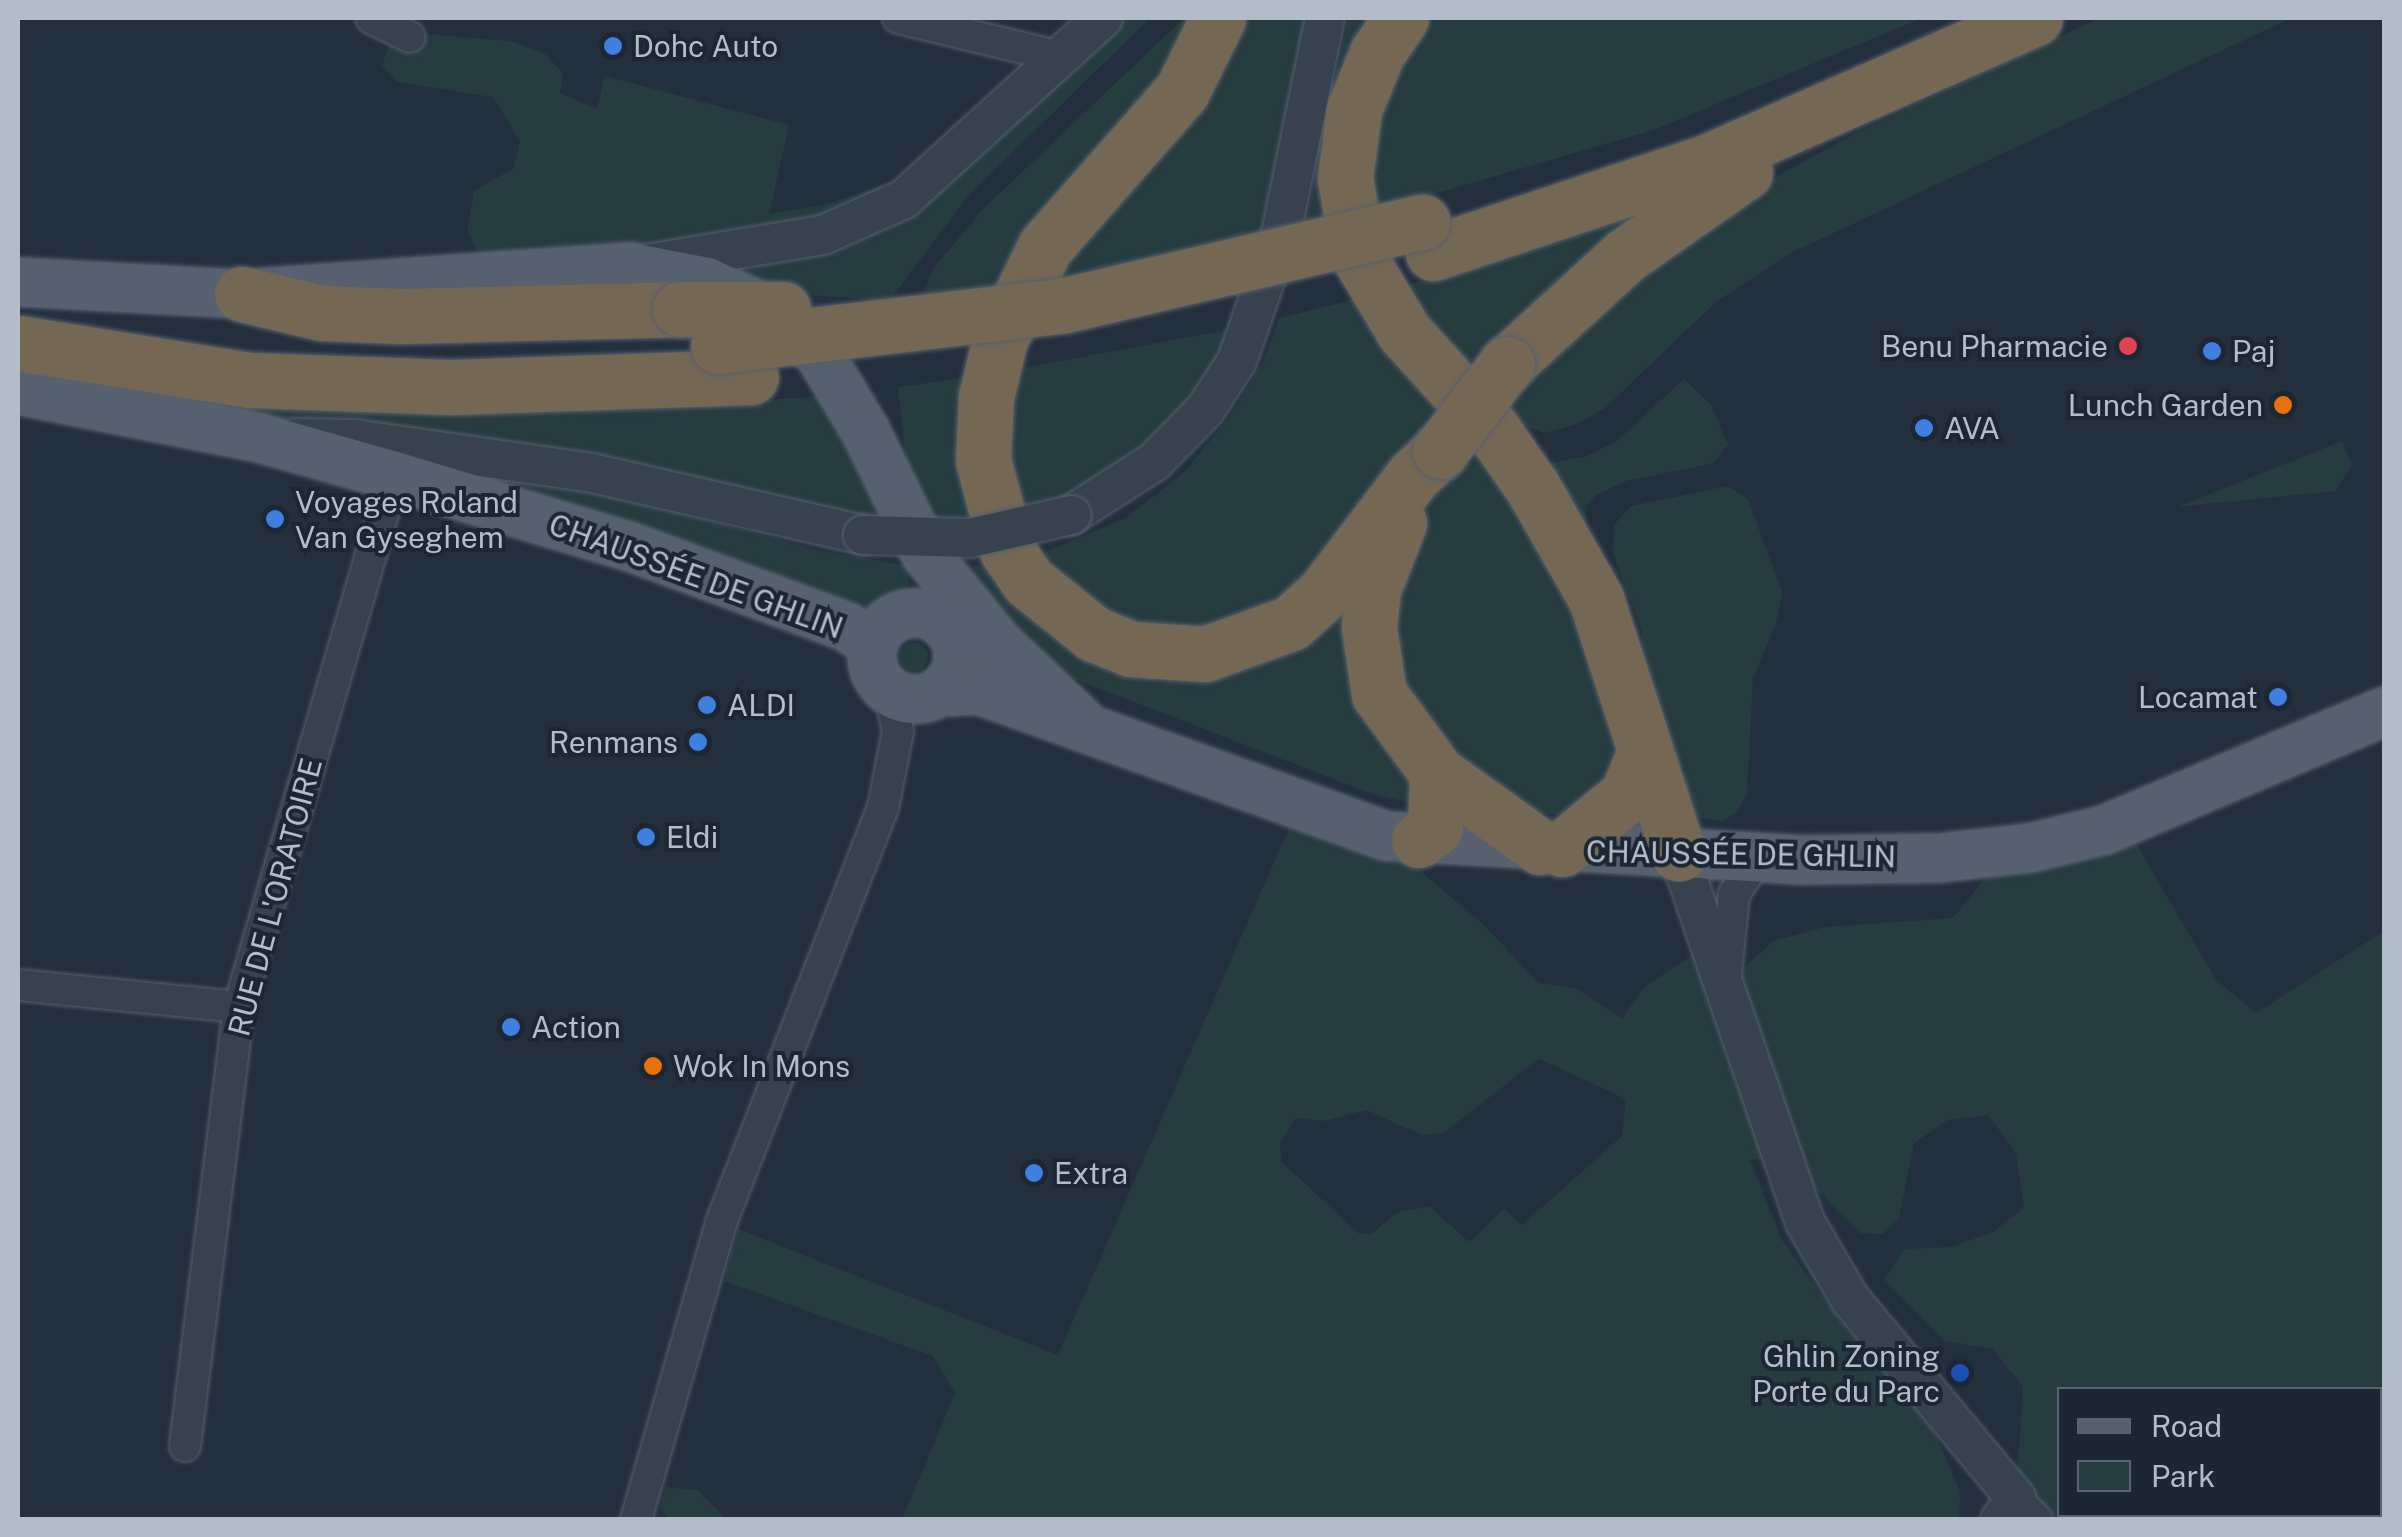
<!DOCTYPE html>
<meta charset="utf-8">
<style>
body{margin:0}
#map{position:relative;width:2402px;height:1537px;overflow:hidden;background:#242f3e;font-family:"Public Sans",sans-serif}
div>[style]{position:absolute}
.green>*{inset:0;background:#263c3f}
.round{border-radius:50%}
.roads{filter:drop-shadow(0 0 2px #565f6c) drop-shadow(0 0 2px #565f6c)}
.minor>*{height:30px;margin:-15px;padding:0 15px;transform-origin:15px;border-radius:15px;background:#38414e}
.tertiary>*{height:38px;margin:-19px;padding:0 19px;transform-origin:19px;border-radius:19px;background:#38414e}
.primary>*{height:48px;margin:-24px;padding:0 24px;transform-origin:24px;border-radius:24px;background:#56606e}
.primary>.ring{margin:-24px;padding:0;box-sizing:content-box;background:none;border:48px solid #56606e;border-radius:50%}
.motorway>*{height:55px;margin:-27.5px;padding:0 27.5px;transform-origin:27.5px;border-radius:27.5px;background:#746855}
.bridges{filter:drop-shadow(0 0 2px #565f6c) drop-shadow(0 0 2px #565f6c)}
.tertiary-bridge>*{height:38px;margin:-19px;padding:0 19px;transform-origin:19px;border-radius:19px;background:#38414e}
.motorway-bridge>*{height:55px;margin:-27.5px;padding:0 27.5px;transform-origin:27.5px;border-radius:27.5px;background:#746855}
.dots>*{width:28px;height:28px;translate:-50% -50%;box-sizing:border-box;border:5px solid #1d2633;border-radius:50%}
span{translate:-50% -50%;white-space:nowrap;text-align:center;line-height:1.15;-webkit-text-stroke:8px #1d2633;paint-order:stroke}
.poi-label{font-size:30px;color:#b4bcc9}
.left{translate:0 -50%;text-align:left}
.right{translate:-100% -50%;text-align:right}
.street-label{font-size:30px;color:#b4bcc9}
.frame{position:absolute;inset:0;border:20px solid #b4bcc9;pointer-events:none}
.legend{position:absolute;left:2057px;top:1387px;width:325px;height:130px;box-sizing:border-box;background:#1d2633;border:2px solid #59626f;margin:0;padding:12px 18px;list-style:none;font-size:30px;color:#b4bcc9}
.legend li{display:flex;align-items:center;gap:20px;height:50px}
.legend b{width:50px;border:2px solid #59626f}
</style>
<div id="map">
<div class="green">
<div style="clip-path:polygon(1117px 18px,1150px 18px,970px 194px,889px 301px,760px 291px,726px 273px,812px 256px,853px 240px)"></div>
<div style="clip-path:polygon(1184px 18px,1196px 18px,1183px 50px,994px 291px,921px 298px,933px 269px,983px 209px)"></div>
<div style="clip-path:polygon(1231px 18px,1316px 18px,1267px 241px,1032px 287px)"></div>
<div style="clip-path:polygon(1348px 18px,1384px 18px,1339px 221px,1304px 230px)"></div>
<div style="clip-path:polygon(1425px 18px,1922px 18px,1654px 130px,1362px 215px,1365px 130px)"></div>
<div style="clip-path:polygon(2099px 18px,2291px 18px,1789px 254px,1716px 302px,1605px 408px,1577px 424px,1545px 433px,1514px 423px,1502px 407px,1584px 317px,1734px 200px,1854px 134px)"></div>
<div style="clip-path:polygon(410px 33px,511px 41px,545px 54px,563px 73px,560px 93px,597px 109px,605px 76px,789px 125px,769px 214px,827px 204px,889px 183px,818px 219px,621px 249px,480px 256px,467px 232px,474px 191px,514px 168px,520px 141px,493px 97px,397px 82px,382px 66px,389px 45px)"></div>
<div style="clip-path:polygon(1679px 196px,1470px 380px,1393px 289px,1439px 276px)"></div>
<div style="clip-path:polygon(1363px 297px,1452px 403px,1290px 609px,1157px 642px,1028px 559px,1126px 518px,1184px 472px,1230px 416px,1264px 360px,1279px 318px)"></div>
<div style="clip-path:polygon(1232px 329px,1215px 375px,1104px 488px,1006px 521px,1001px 372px)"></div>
<div style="clip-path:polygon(971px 377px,976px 526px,929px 527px,908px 484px,898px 387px)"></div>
<div style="clip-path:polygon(1684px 379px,1711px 405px,1728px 444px,1714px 463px,1626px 481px,1596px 495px,1586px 507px,1586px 536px,1544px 464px,1585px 457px,1617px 441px)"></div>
<div style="clip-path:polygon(108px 389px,212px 400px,662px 407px,824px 396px,891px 526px)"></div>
<div style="clip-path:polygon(1478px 438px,1576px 596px,1622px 771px,1571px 816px,1532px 812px,1466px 776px,1394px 690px,1397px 552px,1417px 512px)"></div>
<div style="clip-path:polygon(2342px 441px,2352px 464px,2336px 491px,2177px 507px)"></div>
<div style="clip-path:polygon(401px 454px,625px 498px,821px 551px,910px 566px,907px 599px,858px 617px)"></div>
<div style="clip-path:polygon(1728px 486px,1748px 499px,1782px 592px,1777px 621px,1753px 679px,1747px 793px,1737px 812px,1721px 821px,1686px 816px,1643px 689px,1642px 632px,1613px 553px,1614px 525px,1631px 506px)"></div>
<div style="clip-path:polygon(991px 565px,1122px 666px,1349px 599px,1423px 806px,1370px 793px,1054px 671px,950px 567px)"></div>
<div class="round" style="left:900px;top:643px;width:28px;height:28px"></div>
<div style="clip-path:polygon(evenodd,1299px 805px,1376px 833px,1485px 926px,1538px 983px,1576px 988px,1622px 1019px,1643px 988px,1710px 943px,1725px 986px,1773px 941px,1825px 927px,1953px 918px,2007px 851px,2124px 823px,2216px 980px,2256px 1013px,2384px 931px,2384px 1519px,2037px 1519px,2016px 1498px,2023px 1387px,1993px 1349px,1945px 1341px,1884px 1279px,1905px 1249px,1951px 1247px,1993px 1232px,2024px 1208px,2016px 1153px,1988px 1115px,1948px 1120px,1914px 1143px,1899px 1218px,1883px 1234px,1860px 1233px,1783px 1157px,1750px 1160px,1782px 1240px,1841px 1322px,1928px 1416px,1960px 1492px,1959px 1519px,902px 1519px,955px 1393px,933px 1356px,724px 1281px,738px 1229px,1058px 1355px,1299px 805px,1539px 1059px,1626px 1099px,1622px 1136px,1522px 1225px,1504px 1209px,1469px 1242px,1429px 1206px,1395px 1213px,1372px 1234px,1358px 1233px,1282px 1162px,1280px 1144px,1296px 1118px,1323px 1121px,1367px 1110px,1421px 1135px,1443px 1133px,1539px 1059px,1299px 805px,2060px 1390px,2380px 1390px,2380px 1514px,2060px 1514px,2060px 1390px)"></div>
<div style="clip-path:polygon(666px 1487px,697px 1490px,726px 1519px,669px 1519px,660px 1508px)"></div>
</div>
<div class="roads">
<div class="minor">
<div style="left:371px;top:18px;width:43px;rotate:26deg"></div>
<div style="left:898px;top:18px;width:171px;rotate:13.5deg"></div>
<div style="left:1725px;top:983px;width:89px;rotate:-84.2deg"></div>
<div style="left:1734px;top:894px;width:42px;rotate:-55.6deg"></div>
<div style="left:18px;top:985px;width:222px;rotate:5.7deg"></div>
<div style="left:185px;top:1446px;width:442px;rotate:-83deg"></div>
<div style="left:239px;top:1007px;width:553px;rotate:-73.73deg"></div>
<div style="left:2016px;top:1498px;width:30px;rotate:46deg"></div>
<div style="left:636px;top:1520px;width:309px;rotate:-74deg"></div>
<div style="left:721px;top:1223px;width:445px;rotate:-68.7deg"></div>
<div style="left:883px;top:808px;width:78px;rotate:-79deg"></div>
<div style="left:898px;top:731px;width:41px;rotate:-102.7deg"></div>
</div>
<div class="tertiary">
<div style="left:641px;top:265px;width:184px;rotate:-9.4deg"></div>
<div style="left:823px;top:235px;width:89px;rotate:-24deg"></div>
<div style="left:904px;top:199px;width:269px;rotate:-42.3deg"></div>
<div style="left:297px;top:438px;width:57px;rotate:1deg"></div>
<div style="left:354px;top:439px;width:240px;rotate:8.1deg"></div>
<div style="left:592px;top:473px;width:278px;rotate:12.9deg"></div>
<div style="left:1071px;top:515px;width:98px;rotate:-32.6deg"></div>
<div style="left:1154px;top:462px;width:73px;rotate:-45.6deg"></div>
<div style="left:1205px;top:410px;width:59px;rotate:-56.9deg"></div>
<div style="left:1237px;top:361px;width:134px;rotate:-70.9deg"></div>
<div style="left:1281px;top:234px;width:220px;rotate:-78.5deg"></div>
<div style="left:1679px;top:854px;width:389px;rotate:71.1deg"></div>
<div style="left:1805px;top:1222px;width:89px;rotate:59.7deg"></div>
<div style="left:1850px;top:1299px;width:259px;rotate:50.2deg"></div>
<div style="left:2016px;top:1498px;width:27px;rotate:126deg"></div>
</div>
<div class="primary">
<div style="left:18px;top:282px;width:224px;rotate:3.1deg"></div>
<div style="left:242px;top:294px;width:389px;rotate:-4deg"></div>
<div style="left:630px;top:267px;width:78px;rotate:11deg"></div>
<div style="left:707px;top:282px;width:57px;rotate:24.8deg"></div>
<div style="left:759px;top:306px;width:75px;rotate:37.9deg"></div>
<div style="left:818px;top:352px;width:93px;rotate:59deg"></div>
<div style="left:866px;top:432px;width:135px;rotate:64deg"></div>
<div style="left:925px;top:553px;width:117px;rotate:50.9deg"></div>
<div style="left:999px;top:644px;width:111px;rotate:43.2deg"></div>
<div style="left:18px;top:390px;width:247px;rotate:11.2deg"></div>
<div style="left:260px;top:438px;width:139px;rotate:15.8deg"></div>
<div style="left:394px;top:476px;width:244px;rotate:16.7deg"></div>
<div style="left:628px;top:546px;width:233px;rotate:20.3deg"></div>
<div style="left:847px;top:627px;width:31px;rotate:33deg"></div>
<div class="ring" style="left:872px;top:613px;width:38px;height:38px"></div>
<div style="left:940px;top:692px;width:39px;rotate:-3deg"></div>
<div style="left:979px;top:690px;width:433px;rotate:19.7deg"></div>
<div style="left:1387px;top:836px;width:412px;rotate:3.3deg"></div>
<div style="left:1798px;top:860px;width:141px;rotate:-0.8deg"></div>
<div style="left:1939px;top:858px;width:92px;rotate:-6.3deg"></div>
<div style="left:2030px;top:848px;width:76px;rotate:-13.7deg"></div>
<div style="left:2104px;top:830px;width:304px;rotate:-22.9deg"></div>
</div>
<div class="motorway">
<div style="left:1218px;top:18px;width:81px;rotate:116.3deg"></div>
<div style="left:1182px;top:91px;width:208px;rotate:131.3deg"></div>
<div style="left:1045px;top:247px;width:102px;rotate:116.1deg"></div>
<div style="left:1000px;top:339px;width:60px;rotate:103.6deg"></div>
<div style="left:986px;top:397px;width:63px;rotate:92.7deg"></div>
<div style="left:983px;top:460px;width:93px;rotate:75.1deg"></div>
<div style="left:1007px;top:550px;width:37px;rotate:56deg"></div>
<div style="left:1028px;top:581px;width:85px;rotate:38.8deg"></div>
<div style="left:1094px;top:634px;width:40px;rotate:22deg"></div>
<div style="left:1131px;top:649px;width:74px;rotate:3.9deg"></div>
<div style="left:1205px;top:654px;width:91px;rotate:-19.8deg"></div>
<div style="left:1291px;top:623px;width:46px;rotate:-42.4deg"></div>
<div style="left:1325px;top:592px;width:146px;rotate:-52.8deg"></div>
<div style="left:1413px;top:476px;width:37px;rotate:-43deg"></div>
<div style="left:1401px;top:18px;width:42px;rotate:124.4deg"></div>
<div style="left:1377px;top:53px;width:61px;rotate:112deg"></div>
<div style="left:1354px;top:110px;width:69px;rotate:97.5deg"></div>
<div style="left:1345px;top:178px;width:78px;rotate:80.4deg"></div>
<div style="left:1358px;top:255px;width:90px;rotate:59.1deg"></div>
<div style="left:1404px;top:332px;width:131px;rotate:47.8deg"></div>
<div style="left:1492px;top:429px;width:72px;rotate:55.2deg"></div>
<div style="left:1533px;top:488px;width:128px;rotate:60.4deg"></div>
<div style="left:1596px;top:599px;width:268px;rotate:72deg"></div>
<div style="left:1433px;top:253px;width:289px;rotate:-18.4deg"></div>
<div style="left:1707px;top:162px;width:358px;rotate:-23.7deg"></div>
<div style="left:242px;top:294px;width:82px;rotate:13.4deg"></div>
<div style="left:322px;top:313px;width:80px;rotate:2.1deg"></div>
<div style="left:402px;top:316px;width:278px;rotate:-1.4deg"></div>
<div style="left:18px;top:343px;width:235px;rotate:9.1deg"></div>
<div style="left:250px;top:380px;width:201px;rotate:2deg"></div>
<div style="left:451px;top:387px;width:300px;rotate:-1.9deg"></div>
<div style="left:1507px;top:364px;width:161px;rotate:-42.5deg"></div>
<div style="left:1626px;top:255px;width:145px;rotate:-34.9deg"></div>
<div style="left:1399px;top:523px;width:71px;rotate:111.5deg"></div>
<div style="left:1373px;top:589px;width:39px;rotate:96deg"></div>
<div style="left:1369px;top:628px;width:67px;rotate:81.4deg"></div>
<div style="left:1379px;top:694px;width:98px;rotate:53.7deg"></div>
<div style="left:1437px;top:773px;width:127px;rotate:35.7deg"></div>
<div style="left:1419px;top:840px;width:20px;rotate:-37deg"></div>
<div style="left:1435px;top:828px;width:55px;rotate:-87.9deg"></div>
<div style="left:1562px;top:849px;width:85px;rotate:-39.7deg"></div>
<div style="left:1627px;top:795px;width:47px;rotate:-67.3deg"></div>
</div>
</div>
<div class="bridges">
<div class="tertiary-bridge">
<div style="left:863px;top:535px;width:107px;rotate:1.6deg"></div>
<div style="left:970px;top:538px;width:104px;rotate:-12.8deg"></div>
</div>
<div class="motorway-bridge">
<div style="left:680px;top:309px;width:103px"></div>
<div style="left:718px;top:346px;width:349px;rotate:-6.7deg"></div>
<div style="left:1065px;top:305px;width:367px;rotate:-13.1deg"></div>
<div style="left:1440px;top:451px;width:110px;rotate:-52.4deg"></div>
</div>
</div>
<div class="dots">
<div style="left:613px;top:46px;background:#3f7fe0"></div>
<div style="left:2128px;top:346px;background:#e0444e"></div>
<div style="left:2212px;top:351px;background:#3f7fe0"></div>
<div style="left:2283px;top:405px;background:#e8710a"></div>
<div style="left:1924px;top:428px;background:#3f7fe0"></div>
<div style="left:275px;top:519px;background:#3f7fe0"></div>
<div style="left:2278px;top:697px;background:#3f7fe0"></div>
<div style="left:707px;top:705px;background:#3f7fe0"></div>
<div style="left:698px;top:742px;background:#3f7fe0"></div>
<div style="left:646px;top:837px;background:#3f7fe0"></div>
<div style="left:511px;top:1027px;background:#3f7fe0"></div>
<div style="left:653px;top:1066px;background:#e8710a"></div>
<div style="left:1034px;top:1173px;background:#3f7fe0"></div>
<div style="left:1960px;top:1373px;background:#1a4fb4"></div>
</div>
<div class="poi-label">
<span class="left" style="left:633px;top:46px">Dohc Auto</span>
<span class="right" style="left:2108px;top:346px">Benu Pharmacie</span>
<span class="left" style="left:2232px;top:351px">Paj</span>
<span class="right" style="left:2263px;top:405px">Lunch Garden</span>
<span class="left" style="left:1944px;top:428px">AVA</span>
<span class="left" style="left:295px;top:519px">Voyages Roland<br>Van Gyseghem</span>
<span class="right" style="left:2258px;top:697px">Locamat</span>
<span class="left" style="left:727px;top:705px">ALDI</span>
<span class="right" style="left:678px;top:742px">Renmans</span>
<span class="left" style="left:666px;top:837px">Eldi</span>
<span class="left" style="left:531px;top:1027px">Action</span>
<span class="left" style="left:673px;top:1066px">Wok In Mons</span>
<span class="left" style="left:1054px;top:1173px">Extra</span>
<span class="right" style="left:1940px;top:1373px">Ghlin Zoning<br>Porte du Parc</span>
</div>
<div class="street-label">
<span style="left:696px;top:576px;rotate:20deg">CHAUSSÉE DE GHLIN</span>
<span style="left:1741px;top:854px;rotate:1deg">CHAUSSÉE DE GHLIN</span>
<span style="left:275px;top:897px;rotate:-75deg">RUE DE L'ORATOIRE</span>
</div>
<div class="frame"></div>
<ul class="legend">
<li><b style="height:12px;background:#56606e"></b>Road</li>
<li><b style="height:28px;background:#263c3f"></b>Park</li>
</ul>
</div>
